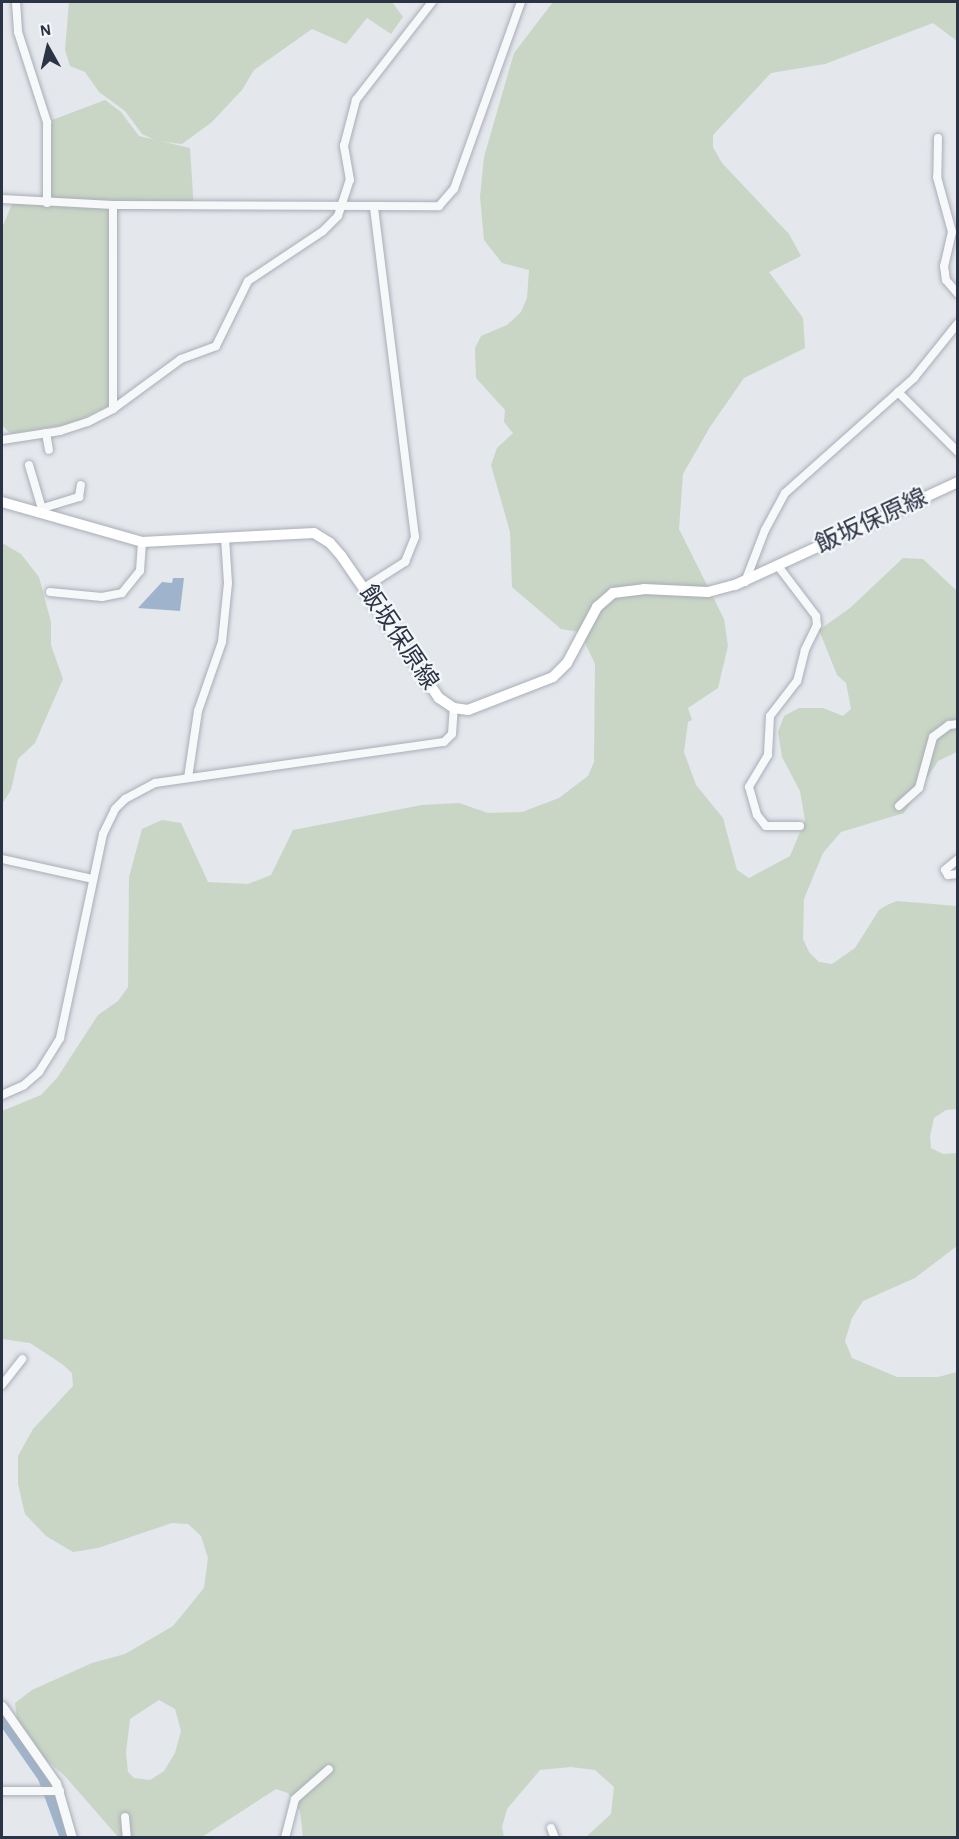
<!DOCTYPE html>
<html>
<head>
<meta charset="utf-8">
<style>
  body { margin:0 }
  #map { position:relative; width:959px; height:1839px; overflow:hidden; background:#e4e7ec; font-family:"Alegreya Sans","Noto Sans JP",sans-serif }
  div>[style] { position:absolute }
  .green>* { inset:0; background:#c9d6c5 }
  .water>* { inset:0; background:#9fb4cc }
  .river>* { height:10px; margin:-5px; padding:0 5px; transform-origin:5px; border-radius:5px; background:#9fb4cc }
  .roads { filter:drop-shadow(0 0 2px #a9aeb7) drop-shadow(0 0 2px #a9aeb7) }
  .minor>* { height:8px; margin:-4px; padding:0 4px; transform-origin:4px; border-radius:4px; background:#f7f8fa }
  .tertiary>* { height:9px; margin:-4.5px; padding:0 4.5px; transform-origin:4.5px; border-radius:4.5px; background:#f7f8fa }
  .secondary>* { height:10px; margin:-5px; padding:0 5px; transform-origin:5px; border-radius:5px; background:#fff }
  span { translate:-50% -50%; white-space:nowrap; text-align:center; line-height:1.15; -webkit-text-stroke:4.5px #f4f6f9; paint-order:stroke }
  .street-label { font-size:24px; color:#2b3445 }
  .frame { position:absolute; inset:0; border:3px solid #2b3445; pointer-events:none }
  .north { position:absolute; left:18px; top:18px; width:60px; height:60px; -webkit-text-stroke:4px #f4f6f9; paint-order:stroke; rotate:352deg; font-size:16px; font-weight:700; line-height:24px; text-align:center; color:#2b3445 }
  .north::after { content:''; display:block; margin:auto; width:21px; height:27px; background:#2b3445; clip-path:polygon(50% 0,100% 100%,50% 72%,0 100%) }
</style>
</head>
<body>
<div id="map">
  <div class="green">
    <div style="clip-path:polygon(69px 2px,392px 2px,403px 17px,391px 34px,367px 18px,346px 44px,312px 29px,254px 70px,242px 90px,212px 122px,182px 144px,157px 141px,142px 134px,125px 111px,99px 92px,85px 72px,70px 66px,65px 50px)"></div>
    <div style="clip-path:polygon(evenodd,553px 2px,957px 2px,957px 41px,933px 23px,825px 64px,771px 73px,713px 135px,713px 147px,722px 163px,789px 234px,801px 256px,769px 272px,803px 318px,805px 348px,744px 378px,710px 427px,683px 474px,679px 529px,724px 619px,728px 646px,718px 688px,688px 708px,692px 720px,688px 722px,684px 752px,696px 785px,723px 818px,737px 870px,749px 878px,790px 856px,805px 820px,800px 791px,782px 757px,778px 732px,784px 716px,799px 708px,823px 708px,843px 716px,851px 709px,846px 683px,837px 675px,819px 630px,850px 608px,903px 558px,923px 559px,957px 591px,957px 752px,938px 761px,904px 813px,841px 832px,823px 853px,804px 899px,803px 939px,809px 952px,819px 962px,832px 964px,855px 948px,879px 910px,887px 905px,897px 901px,957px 906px,957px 1109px,946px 1110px,934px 1118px,930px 1136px,931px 1148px,943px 1154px,957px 1153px,957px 1246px,915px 1278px,863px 1301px,852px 1318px,845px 1341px,852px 1358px,897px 1377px,938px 1377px,957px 1372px,957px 1837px,586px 1837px,611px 1814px,614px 1787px,595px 1770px,571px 1767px,540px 1770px,507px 1809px,502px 1827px,504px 1837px,303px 1837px,300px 1811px,288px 1793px,276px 1789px,202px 1837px,118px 1837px,64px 1775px,19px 1738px,15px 1703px,32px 1690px,92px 1663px,125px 1654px,173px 1626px,204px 1588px,208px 1558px,201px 1536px,188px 1524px,172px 1523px,98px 1548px,73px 1552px,46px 1536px,25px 1514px,18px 1484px,18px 1456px,33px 1429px,73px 1386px,72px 1373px,62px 1364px,30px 1343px,2px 1339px,2px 1111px,41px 1095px,57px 1078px,98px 1015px,118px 1001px,128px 987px,129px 877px,142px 829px,162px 820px,181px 823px,208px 882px,248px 884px,271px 875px,293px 830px,422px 805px,459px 803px,488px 813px,522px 812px,559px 798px,588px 776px,594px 762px,595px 664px,580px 632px,561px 629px,512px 587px,510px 532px,491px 465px,497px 448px,513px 433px,504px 422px,505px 410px,476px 378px,475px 348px,481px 336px,507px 325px,521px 312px,527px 298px,529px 270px,502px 263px,484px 240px,480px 197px,484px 157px,514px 53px,553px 2px,159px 1700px,175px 1709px,181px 1731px,175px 1753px,164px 1771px,150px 1780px,134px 1778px,128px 1772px,126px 1753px,130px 1719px,159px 1700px)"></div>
    <div style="clip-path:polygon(105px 100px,121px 112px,139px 136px,190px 148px,194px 210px,118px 210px,114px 403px,74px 423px,11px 434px,2px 425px,2px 228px,15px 197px,45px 199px,52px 120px)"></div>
    <div style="clip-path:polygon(2px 543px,21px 554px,39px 577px,51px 622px,51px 645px,63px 679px,35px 743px,18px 759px,11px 790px,2px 804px)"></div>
  </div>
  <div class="water">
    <div style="clip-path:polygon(173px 578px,184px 578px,180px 611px,138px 608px,162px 582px,172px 583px)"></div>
  </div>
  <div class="river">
    <div style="left:2px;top:1719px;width:72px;rotate:55.2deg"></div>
    <div style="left:43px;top:1778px;width:64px;rotate:69.9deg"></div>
  </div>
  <div class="roads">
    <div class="minor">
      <div style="left:16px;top:2px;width:30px;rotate:86deg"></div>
      <div style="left:18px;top:32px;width:95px;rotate:72.1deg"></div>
      <div style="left:47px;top:122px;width:81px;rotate:90deg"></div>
      <div style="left:938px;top:138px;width:39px;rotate:91deg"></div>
      <div style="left:937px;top:177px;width:57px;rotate:74.7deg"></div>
      <div style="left:952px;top:232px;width:35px;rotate:103deg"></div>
      <div style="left:944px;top:266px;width:14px;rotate:82deg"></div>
      <div style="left:946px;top:280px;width:18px;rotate:49deg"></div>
      <div style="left:2px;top:199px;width:111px;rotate:3.1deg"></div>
      <div style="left:113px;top:205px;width:326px;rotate:0.2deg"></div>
      <div style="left:439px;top:206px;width:23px;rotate:-49deg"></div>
      <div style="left:454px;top:189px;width:199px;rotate:-70.3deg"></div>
      <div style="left:898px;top:392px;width:85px;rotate:45deg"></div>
      <div style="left:113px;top:409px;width:204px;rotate:-90deg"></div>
      <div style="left:46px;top:433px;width:17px;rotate:80deg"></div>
      <div style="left:2px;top:440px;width:59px;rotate:-8.8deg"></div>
      <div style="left:60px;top:431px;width:29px;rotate:-18deg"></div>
      <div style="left:88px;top:422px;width:28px;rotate:-27deg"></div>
      <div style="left:113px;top:409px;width:84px;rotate:-36.3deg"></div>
      <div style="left:181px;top:359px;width:37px;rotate:-20deg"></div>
      <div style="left:216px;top:346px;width:72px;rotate:-63.8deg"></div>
      <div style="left:248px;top:281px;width:90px;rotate:-33.7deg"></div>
      <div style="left:323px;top:231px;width:21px;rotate:-45deg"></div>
      <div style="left:338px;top:216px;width:38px;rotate:-72deg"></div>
      <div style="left:350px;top:180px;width:35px;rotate:-100deg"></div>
      <div style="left:344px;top:146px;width:48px;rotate:-75.4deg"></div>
      <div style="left:356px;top:100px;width:124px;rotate:-52.2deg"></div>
      <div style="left:29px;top:465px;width:46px;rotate:73.5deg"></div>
      <div style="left:38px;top:513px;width:7px;rotate:-45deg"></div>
      <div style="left:43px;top:508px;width:38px;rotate:-17deg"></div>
      <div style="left:79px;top:497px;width:12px;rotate:-81deg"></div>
      <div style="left:778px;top:566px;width:63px;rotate:52.8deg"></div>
      <div style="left:816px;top:616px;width:9px;rotate:84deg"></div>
      <div style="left:817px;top:625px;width:28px;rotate:116deg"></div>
      <div style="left:805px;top:650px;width:32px;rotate:104deg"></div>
      <div style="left:797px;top:681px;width:44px;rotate:127.6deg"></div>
      <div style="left:770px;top:716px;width:39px;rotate:93deg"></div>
      <div style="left:768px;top:755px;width:37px;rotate:121deg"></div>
      <div style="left:749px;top:787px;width:29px;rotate:74deg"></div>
      <div style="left:757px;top:815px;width:14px;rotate:51deg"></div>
      <div style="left:766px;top:826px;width:34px"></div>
      <div style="left:745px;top:582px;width:56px;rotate:-69deg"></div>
      <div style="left:765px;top:530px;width:42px;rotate:-61.6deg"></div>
      <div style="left:785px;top:493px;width:173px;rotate:-41.7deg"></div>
      <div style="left:914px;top:378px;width:70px;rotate:-51.3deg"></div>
      <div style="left:364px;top:588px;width:49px;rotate:-32.4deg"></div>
      <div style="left:405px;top:562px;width:27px;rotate:-68deg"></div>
      <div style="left:415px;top:537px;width:333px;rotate:-97.1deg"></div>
      <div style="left:50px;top:592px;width:52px;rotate:5.5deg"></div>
      <div style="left:102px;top:597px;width:20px;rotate:-11deg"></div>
      <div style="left:122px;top:593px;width:28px;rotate:-51deg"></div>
      <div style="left:140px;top:571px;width:29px;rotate:-86deg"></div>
      <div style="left:188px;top:778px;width:68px;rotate:-81.5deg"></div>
      <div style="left:198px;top:711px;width:73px;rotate:-70.8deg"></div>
      <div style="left:222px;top:642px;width:59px;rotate:-84.2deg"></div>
      <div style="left:228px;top:583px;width:45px;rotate:-93.8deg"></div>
      <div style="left:899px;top:806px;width:27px;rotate:-42deg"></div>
      <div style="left:919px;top:788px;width:53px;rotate:-74.6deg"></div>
      <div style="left:933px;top:737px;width:20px;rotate:-37deg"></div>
      <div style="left:949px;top:725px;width:9px;rotate:-6deg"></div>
      <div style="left:2px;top:859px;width:93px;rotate:12.4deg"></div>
      <div style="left:958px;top:859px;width:17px;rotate:140deg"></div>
      <div style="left:945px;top:870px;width:6px;rotate:59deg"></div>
      <div style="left:948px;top:875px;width:10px;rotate:-6deg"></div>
      <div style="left:2px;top:1095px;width:24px;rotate:-24deg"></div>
      <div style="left:24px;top:1085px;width:20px;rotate:-41deg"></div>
      <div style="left:39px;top:1072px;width:40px;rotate:-58deg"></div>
      <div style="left:60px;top:1038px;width:208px;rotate:-78.1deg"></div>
      <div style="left:103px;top:834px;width:28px;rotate:-64deg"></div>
      <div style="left:115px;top:809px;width:14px;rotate:-45deg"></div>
      <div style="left:125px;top:799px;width:34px;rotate:-28deg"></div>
      <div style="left:155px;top:783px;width:292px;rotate:-8.1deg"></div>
      <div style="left:444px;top:742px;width:11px;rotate:-45deg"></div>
      <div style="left:452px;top:734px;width:26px;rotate:-86deg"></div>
      <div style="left:2px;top:1385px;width:33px;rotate:-52deg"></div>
      <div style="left:2px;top:1791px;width:58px"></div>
      <div style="left:125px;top:1817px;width:21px;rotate:85deg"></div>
      <div style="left:551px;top:1828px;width:11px;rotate:68deg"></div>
      <div style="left:285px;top:1838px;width:40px;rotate:-75.6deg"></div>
      <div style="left:295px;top:1799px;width:45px;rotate:-41.4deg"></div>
    </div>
    <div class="tertiary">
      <div style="left:2px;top:1706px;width:94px;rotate:55deg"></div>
      <div style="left:56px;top:1783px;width:57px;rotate:73.8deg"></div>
    </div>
    <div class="secondary">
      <div style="left:2px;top:502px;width:146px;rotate:15.9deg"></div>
      <div style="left:142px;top:542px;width:172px;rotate:-3deg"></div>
      <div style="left:314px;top:533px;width:19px;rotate:32deg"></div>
      <div style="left:330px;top:543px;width:18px;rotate:49deg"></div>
      <div style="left:342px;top:557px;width:171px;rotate:55.5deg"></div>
      <div style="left:439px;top:698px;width:18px;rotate:34deg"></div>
      <div style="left:454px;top:708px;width:14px;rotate:8deg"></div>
      <div style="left:468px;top:710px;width:91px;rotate:-21.2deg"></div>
      <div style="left:553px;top:677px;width:20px;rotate:-45deg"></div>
      <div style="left:567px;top:663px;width:64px;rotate:-61.8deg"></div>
      <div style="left:597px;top:607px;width:21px;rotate:-41deg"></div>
      <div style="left:613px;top:593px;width:31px;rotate:-7deg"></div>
      <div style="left:644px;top:589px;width:64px;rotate:2.7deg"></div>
      <div style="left:708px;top:592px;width:28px;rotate:-15deg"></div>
      <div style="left:735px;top:585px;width:246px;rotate:-24.8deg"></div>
    </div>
  </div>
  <div class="street-label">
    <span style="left:872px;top:522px;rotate:-25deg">飯坂保原線</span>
    <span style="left:398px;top:638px;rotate:56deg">飯坂保原線</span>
  </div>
  <div class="frame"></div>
  <div class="north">N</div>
</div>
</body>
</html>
